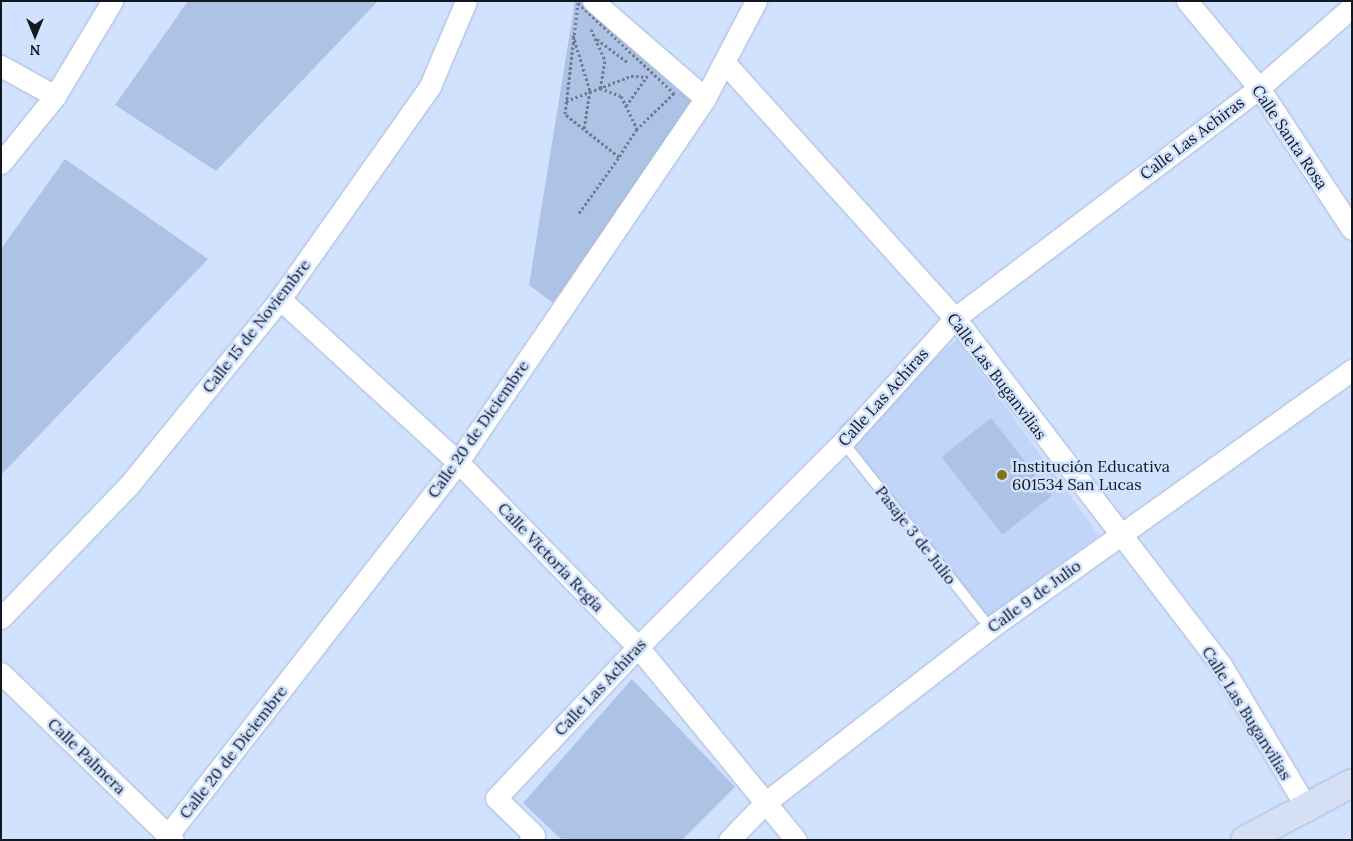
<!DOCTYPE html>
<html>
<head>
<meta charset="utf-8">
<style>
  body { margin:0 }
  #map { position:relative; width:1353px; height:841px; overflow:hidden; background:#d1e2ff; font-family:Lora,serif }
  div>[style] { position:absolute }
  .built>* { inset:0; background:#c1d5f8; transform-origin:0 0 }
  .green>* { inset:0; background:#adc3e6; transform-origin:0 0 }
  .path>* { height:3px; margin-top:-1.5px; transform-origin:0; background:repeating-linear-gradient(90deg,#707b8f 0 2.5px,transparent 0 5px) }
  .roads { filter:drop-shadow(0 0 1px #a8b8d4) drop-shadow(0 0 1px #a8b8d4) }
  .service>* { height:10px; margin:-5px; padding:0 5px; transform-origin:5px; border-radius:5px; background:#fff }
  .minor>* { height:21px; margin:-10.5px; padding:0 10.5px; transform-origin:10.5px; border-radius:10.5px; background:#fff }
  .secondary>* { height:28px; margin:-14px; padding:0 14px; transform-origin:14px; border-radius:14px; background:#d5e0f4 }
  .dots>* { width:14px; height:14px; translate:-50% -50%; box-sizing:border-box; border:2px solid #d1e2ff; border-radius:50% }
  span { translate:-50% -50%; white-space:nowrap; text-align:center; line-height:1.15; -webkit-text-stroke:5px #d1e2ff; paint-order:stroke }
  .street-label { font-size:16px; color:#121822 }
  .poi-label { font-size:16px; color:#121822 }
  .left { translate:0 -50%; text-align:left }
  .frame { position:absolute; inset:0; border:2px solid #121822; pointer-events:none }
  .north { position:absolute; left:10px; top:10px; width:50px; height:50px; -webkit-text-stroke:4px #d1e2ff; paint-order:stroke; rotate:180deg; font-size:14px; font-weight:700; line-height:20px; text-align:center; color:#121822 }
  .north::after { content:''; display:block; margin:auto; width:18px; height:22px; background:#121822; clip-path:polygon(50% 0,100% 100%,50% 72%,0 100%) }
</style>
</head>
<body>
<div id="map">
  <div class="built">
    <div style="left:957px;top:340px;width:242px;height:147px;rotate:54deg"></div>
  </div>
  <div class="green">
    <div style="clip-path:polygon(188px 1px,378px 1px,216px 171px,115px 105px)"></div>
    <div style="clip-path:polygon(575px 1px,585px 1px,693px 99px,553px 303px,529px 285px)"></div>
    <div style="clip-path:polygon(65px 159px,208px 259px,1px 475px,1px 249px)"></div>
    <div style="left:991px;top:418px;width:99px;height:63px;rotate:52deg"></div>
    <div style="clip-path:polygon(632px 679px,735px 787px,682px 840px,562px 840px,523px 803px)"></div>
  </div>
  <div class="path">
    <div style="left:578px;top:3px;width:132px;rotate:43.2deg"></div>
    <div style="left:674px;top:93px;width:52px;rotate:135.8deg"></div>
    <div style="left:637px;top:129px;width:33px;rotate:123deg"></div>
    <div style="left:619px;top:157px;width:69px;rotate:-141.5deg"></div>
    <div style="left:565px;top:114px;width:112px;rotate:-83.3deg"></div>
    <div style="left:591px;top:29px;width:35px;rotate:66deg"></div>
    <div style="left:605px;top:61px;width:27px;rotate:100deg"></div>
    <div style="left:600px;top:88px;width:22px;rotate:21deg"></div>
    <div style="left:621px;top:96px;width:37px;rotate:64deg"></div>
    <div style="left:573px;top:35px;width:59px;rotate:73.1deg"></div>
    <div style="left:590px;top:91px;width:38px;rotate:99deg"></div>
    <div style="left:597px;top:39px;width:39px;rotate:37deg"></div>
    <div style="left:566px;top:101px;width:70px;rotate:-21deg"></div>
    <div style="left:631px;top:76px;width:17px;rotate:3deg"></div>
    <div style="left:626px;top:106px;width:37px;rotate:-55deg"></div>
    <div style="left:579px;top:213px;width:69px;rotate:-54.5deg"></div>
  </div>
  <div class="roads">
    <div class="service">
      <div style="left:843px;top:442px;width:237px;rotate:51.7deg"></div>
    </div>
    <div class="minor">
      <div style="left:593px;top:1px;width:148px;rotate:40.9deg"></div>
      <div style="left:1187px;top:1px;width:113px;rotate:50.4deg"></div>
      <div style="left:1259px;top:88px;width:169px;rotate:56.6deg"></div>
      <div style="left:725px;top:63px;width:343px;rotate:48deg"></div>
      <div style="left:955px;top:318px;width:437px;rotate:52.5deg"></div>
      <div style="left:1221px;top:665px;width:169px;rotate:59deg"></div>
      <div style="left:1px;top:66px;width:62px;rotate:29.1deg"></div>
      <div style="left:1px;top:163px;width:86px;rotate:-51.1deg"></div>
      <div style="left:55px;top:96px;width:111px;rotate:-59deg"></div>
      <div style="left:280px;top:299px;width:241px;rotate:42.5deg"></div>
      <div style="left:458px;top:462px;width:258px;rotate:45.8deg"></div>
      <div style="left:638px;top:647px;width:249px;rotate:50.7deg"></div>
      <div style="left:1px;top:618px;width:185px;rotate:-46.1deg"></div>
      <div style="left:129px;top:485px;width:240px;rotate:-50.9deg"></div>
      <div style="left:280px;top:299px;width:261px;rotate:-54.8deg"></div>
      <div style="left:430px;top:86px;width:92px;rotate:-67deg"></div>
      <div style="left:1px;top:673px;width:240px;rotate:44.2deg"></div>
      <div style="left:168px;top:835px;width:472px;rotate:-52.1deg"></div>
      <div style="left:458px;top:462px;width:440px;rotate:-55.8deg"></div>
      <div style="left:705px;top:98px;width:110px;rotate:-62.3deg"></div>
      <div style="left:530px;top:840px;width:6px;rotate:-51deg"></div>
      <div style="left:534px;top:835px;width:53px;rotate:-135.8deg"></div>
      <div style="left:496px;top:798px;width:207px;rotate:-46.8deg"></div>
      <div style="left:638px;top:647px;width:290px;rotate:-45deg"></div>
      <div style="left:843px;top:442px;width:167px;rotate:-47.9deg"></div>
      <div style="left:955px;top:318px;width:381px;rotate:-37.1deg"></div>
      <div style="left:1259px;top:88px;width:123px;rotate:-41.1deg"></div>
      <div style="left:729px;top:840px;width:53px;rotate:-45.8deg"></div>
      <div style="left:766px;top:802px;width:284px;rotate:-37.8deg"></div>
      <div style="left:990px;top:628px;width:445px;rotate:-35.5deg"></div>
    </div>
    <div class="secondary">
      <div style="left:1245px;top:840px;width:121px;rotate:-28deg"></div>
    </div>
  </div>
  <div class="dots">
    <div style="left:1002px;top:475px;background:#847417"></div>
  </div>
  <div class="street-label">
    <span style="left:1290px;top:137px;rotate:56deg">Calle Santa Rosa</span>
    <span style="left:1192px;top:138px;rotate:-37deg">Calle Las Achiras</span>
    <span style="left:256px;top:326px;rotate:-52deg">Calle 15 de Noviembre</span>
    <span style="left:997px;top:376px;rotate:53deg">Calle Las Buganvilias</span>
    <span style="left:883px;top:397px;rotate:-48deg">Calle Las Achiras</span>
    <span style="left:478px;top:429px;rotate:-55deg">Calle 20 de Diciembre</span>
    <span style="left:916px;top:535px;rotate:52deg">Pasaje 3 de Julio</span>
    <span style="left:551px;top:557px;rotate:46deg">Calle Victoria Regia</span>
    <span style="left:1034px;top:596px;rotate:-36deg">Calle 9 de Julio</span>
    <span style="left:600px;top:687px;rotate:-47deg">Calle Las Achiras</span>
    <span style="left:1247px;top:713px;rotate:58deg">Calle Las Buganvilias</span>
    <span style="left:233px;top:752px;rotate:-52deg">Calle 20 de Diciembre</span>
    <span style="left:87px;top:756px;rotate:44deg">Calle Palmera</span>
  </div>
  <div class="poi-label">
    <span class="left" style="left:1012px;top:475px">Institución Educativa<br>601534 San Lucas</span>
  </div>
  <div class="frame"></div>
  <div class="north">N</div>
</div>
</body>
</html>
